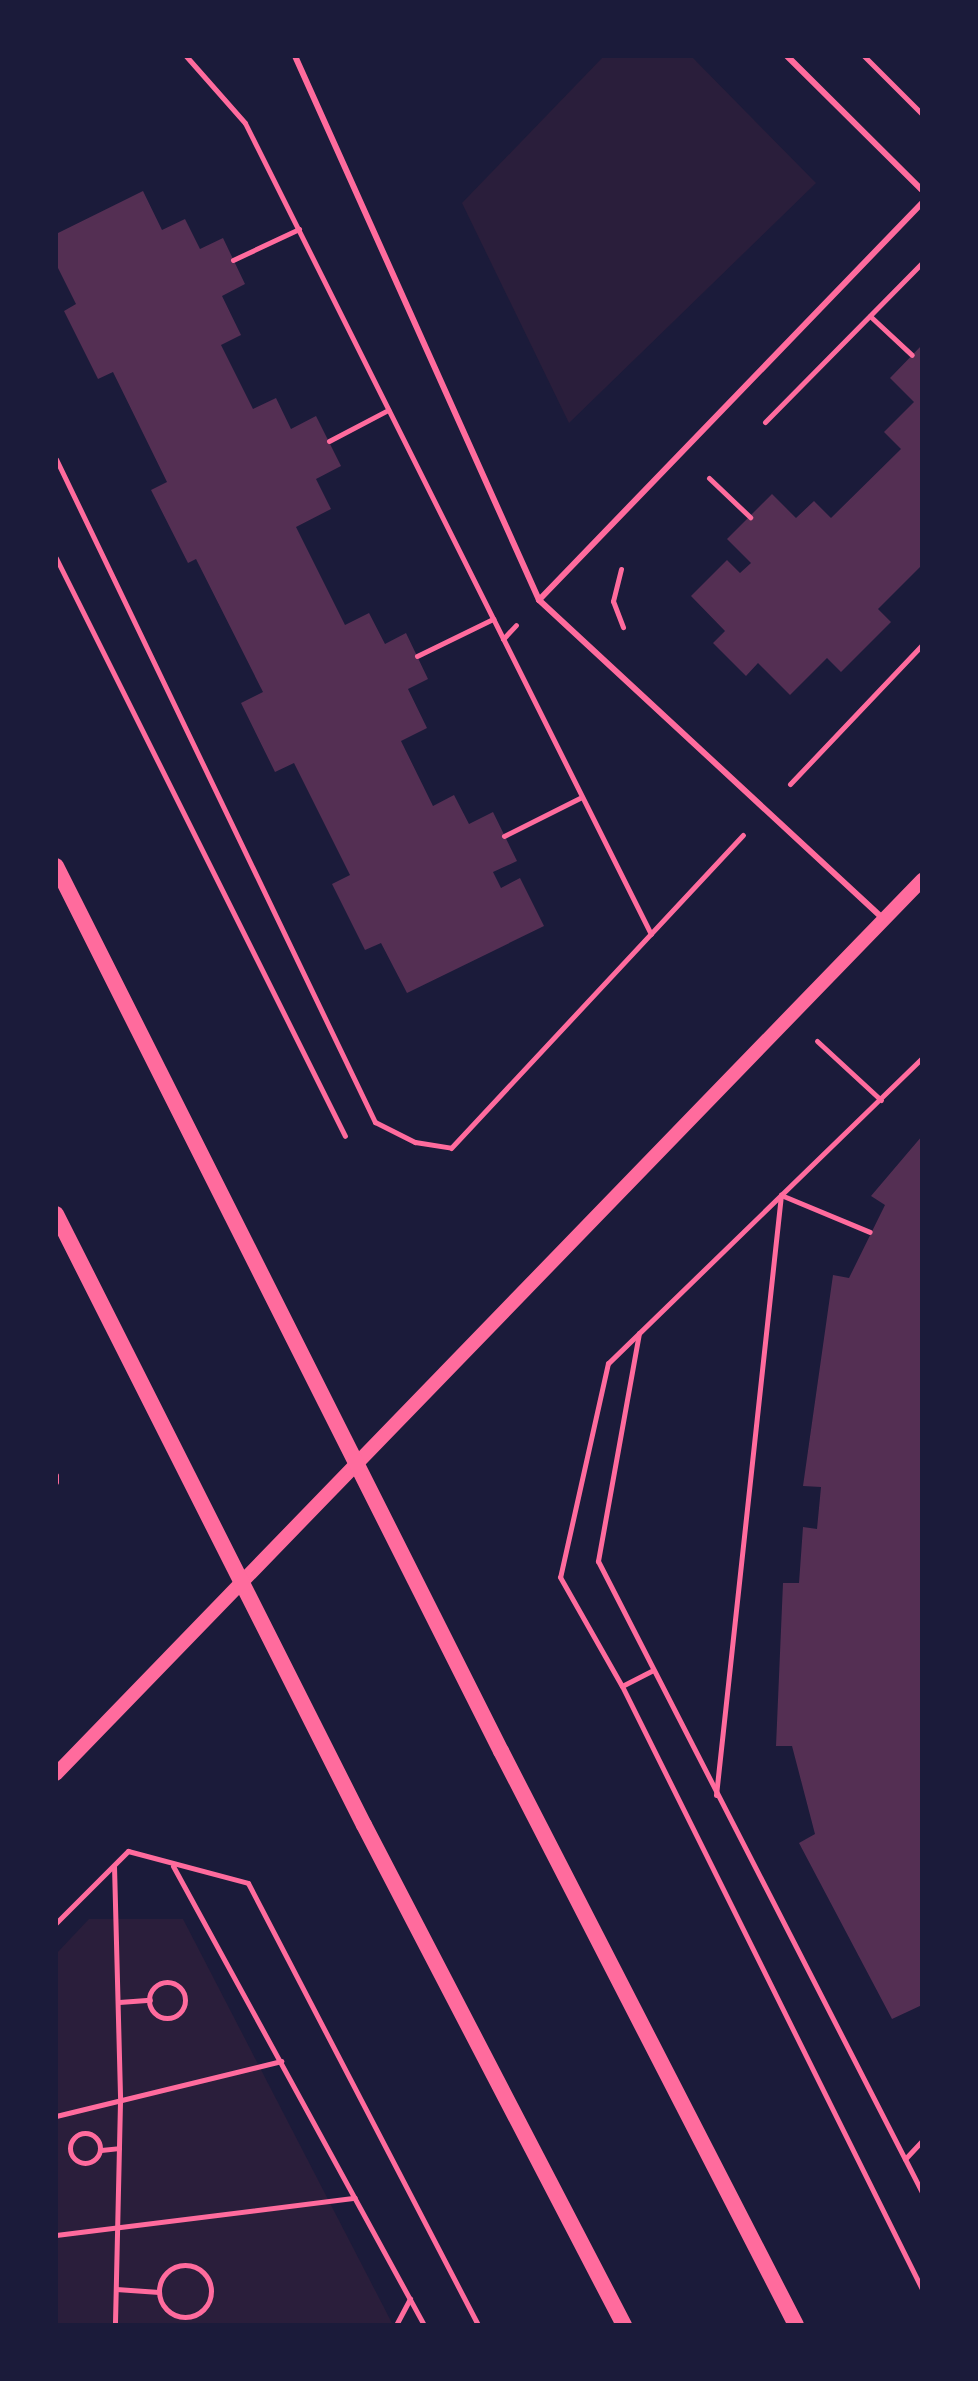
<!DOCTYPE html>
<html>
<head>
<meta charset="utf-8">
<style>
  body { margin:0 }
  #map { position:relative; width:978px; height:2381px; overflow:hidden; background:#1b1b3a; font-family:Arial,sans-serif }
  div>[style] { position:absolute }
  .green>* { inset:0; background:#2a1e3b }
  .building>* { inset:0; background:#542f53 }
  .path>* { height:5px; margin:-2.5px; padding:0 2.5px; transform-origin:2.5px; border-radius:2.5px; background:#ff6b9d }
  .path>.ring { margin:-2.5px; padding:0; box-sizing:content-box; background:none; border:5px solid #ff6b9d; border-radius:50% }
  .service>* { height:6px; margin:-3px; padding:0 3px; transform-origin:3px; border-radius:3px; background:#ff6b9d }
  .tertiary>* { height:14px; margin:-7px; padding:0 7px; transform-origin:7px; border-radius:7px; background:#ff6b9d }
  .secondary>* { height:16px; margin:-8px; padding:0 8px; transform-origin:8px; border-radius:8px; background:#ff6b9d }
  span { translate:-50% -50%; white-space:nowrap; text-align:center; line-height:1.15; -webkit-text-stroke:8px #1b1b3a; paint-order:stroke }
  .frame { position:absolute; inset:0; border:58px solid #1b1b3a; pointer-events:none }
</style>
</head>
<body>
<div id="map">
  <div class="green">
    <div style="clip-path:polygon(604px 56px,691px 56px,816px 183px,569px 423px,462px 203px)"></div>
    <div style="clip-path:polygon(89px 1919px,183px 1919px,393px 2325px,56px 2325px,56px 1954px)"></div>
  </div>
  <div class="building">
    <div style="clip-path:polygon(143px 191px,162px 230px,185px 219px,200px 249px,223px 238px,245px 284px,222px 296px,241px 335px,221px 345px,253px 409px,276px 398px,291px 429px,316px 416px,341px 466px,316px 479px,331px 509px,296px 527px,345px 625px,369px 613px,385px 644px,406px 633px,428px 679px,408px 689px,427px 728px,401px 741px,433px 806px,454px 795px,469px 824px,493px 812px,517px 861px,493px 872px,501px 888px,520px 878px,544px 926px,407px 993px,381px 943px,365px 950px,332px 884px,350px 875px,294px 763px,275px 772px,241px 703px,263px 692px,196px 559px,188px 563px,151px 490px,167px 482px,113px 372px,98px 379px,64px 311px,76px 304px,56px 264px,56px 234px)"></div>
    <div style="clip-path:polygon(922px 345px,922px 565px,878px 609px,891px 622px,841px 672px,827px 658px,790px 695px,758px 663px,746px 676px,713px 643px,725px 631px,691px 596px,727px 560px,740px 573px,751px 563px,727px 539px,772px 494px,796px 518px,814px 501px,831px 518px,901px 449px,884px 432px,914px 402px,890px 378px)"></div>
    <div style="clip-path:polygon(922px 1136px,922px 2005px,892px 2019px,799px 1843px,815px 1834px,792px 1746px,776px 1746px,783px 1583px,799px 1583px,803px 1527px,817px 1529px,821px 1487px,803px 1486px,833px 1275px,849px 1278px,885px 1205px,871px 1196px)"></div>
  </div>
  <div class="path">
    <div style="left:186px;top:56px;width:89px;rotate:48.6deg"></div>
    <div style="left:245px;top:123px;width:907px;rotate:63.41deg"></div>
    <div style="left:864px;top:56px;width:82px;rotate:45deg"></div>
    <div style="left:233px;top:260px;width:73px;rotate:-25.2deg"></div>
    <div style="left:870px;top:316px;width:57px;rotate:42.9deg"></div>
    <div style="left:765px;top:422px;width:223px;rotate:-45.4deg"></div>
    <div style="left:329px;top:441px;width:67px;rotate:-27.7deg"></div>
    <div style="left:56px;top:459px;width:736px;rotate:64.31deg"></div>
    <div style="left:375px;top:1122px;width:45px;rotate:26.6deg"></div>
    <div style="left:415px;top:1142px;width:36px;rotate:9deg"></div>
    <div style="left:451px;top:1148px;width:428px;rotate:-47deg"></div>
    <div style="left:709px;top:478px;width:57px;rotate:43.6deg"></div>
    <div style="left:56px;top:558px;width:646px;rotate:63.43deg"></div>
    <div style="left:621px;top:569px;width:33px;rotate:104deg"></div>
    <div style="left:613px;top:601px;width:28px;rotate:69deg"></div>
    <div style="left:503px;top:639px;width:19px;rotate:-47deg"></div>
    <div style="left:417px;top:656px;width:85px;rotate:-26deg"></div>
    <div style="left:790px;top:784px;width:192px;rotate:-46.5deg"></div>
    <div style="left:504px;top:836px;width:87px;rotate:-26.6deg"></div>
    <div style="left:817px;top:1041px;width:87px;rotate:42.7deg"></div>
    <div style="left:922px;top:1058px;width:438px;rotate:135.8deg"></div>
    <div style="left:608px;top:1363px;width:219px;rotate:102.6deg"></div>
    <div style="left:560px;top:1577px;width:125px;rotate:60.4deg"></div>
    <div style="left:622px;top:1686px;width:674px;rotate:63.55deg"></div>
    <div style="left:639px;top:1333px;width:232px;rotate:100.2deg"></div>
    <div style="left:598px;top:1561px;width:672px;rotate:62.83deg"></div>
    <div style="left:905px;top:2159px;width:25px;rotate:-47deg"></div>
    <div style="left:56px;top:1475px;width:7px;rotate:90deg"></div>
    <div style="left:622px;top:1686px;width:34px;rotate:-27deg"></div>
    <div style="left:716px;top:1795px;width:604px;rotate:-83.82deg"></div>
    <div style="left:781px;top:1195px;width:96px;rotate:22.6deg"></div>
    <div style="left:114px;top:1866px;width:236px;rotate:88.5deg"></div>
    <div style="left:120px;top:2102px;width:223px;rotate:91.3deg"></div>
    <div style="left:173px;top:1866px;width:523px;rotate:61.33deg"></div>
    <div style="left:56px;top:1923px;width:102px;rotate:-45deg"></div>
    <div style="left:128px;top:1851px;width:124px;rotate:14.9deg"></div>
    <div style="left:248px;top:1883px;width:498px;rotate:62.5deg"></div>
    <div class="ring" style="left:149px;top:1982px;width:31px;height:31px"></div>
    <div style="left:119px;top:2002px;width:31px;rotate:-4deg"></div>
    <div style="left:56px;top:2116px;width:232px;rotate:-13.7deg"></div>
    <div class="ring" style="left:70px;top:2133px;width:25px;height:25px"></div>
    <div style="left:101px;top:2150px;width:18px;rotate:-6deg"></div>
    <div style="left:905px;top:2159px;width:37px;rotate:63deg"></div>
    <div style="left:56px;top:2235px;width:301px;rotate:-7.1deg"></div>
    <div class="ring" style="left:159px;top:2265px;width:47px;height:47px"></div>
    <div style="left:116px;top:2289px;width:43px;rotate:4deg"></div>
    <div style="left:396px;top:2325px;width:30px;rotate:-62deg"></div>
  </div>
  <div class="service">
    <div style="left:295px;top:56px;width:596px;rotate:65.84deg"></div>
    <div style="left:539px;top:600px;width:471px;rotate:42.8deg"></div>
    <div style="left:787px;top:56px;width:190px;rotate:44.8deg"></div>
    <div style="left:539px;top:600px;width:552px;rotate:-46.03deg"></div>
  </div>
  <div class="tertiary">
    <div style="left:56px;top:1774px;width:1245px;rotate:-45.91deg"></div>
  </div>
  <div class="secondary">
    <div style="left:56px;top:866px;width:991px;rotate:63.31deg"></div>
    <div style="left:501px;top:1751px;width:645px;rotate:62.8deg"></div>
    <div style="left:56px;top:1214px;width:684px;rotate:63.25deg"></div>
    <div style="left:364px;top:1825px;width:564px;rotate:62.53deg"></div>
  </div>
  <div class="frame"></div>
</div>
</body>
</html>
